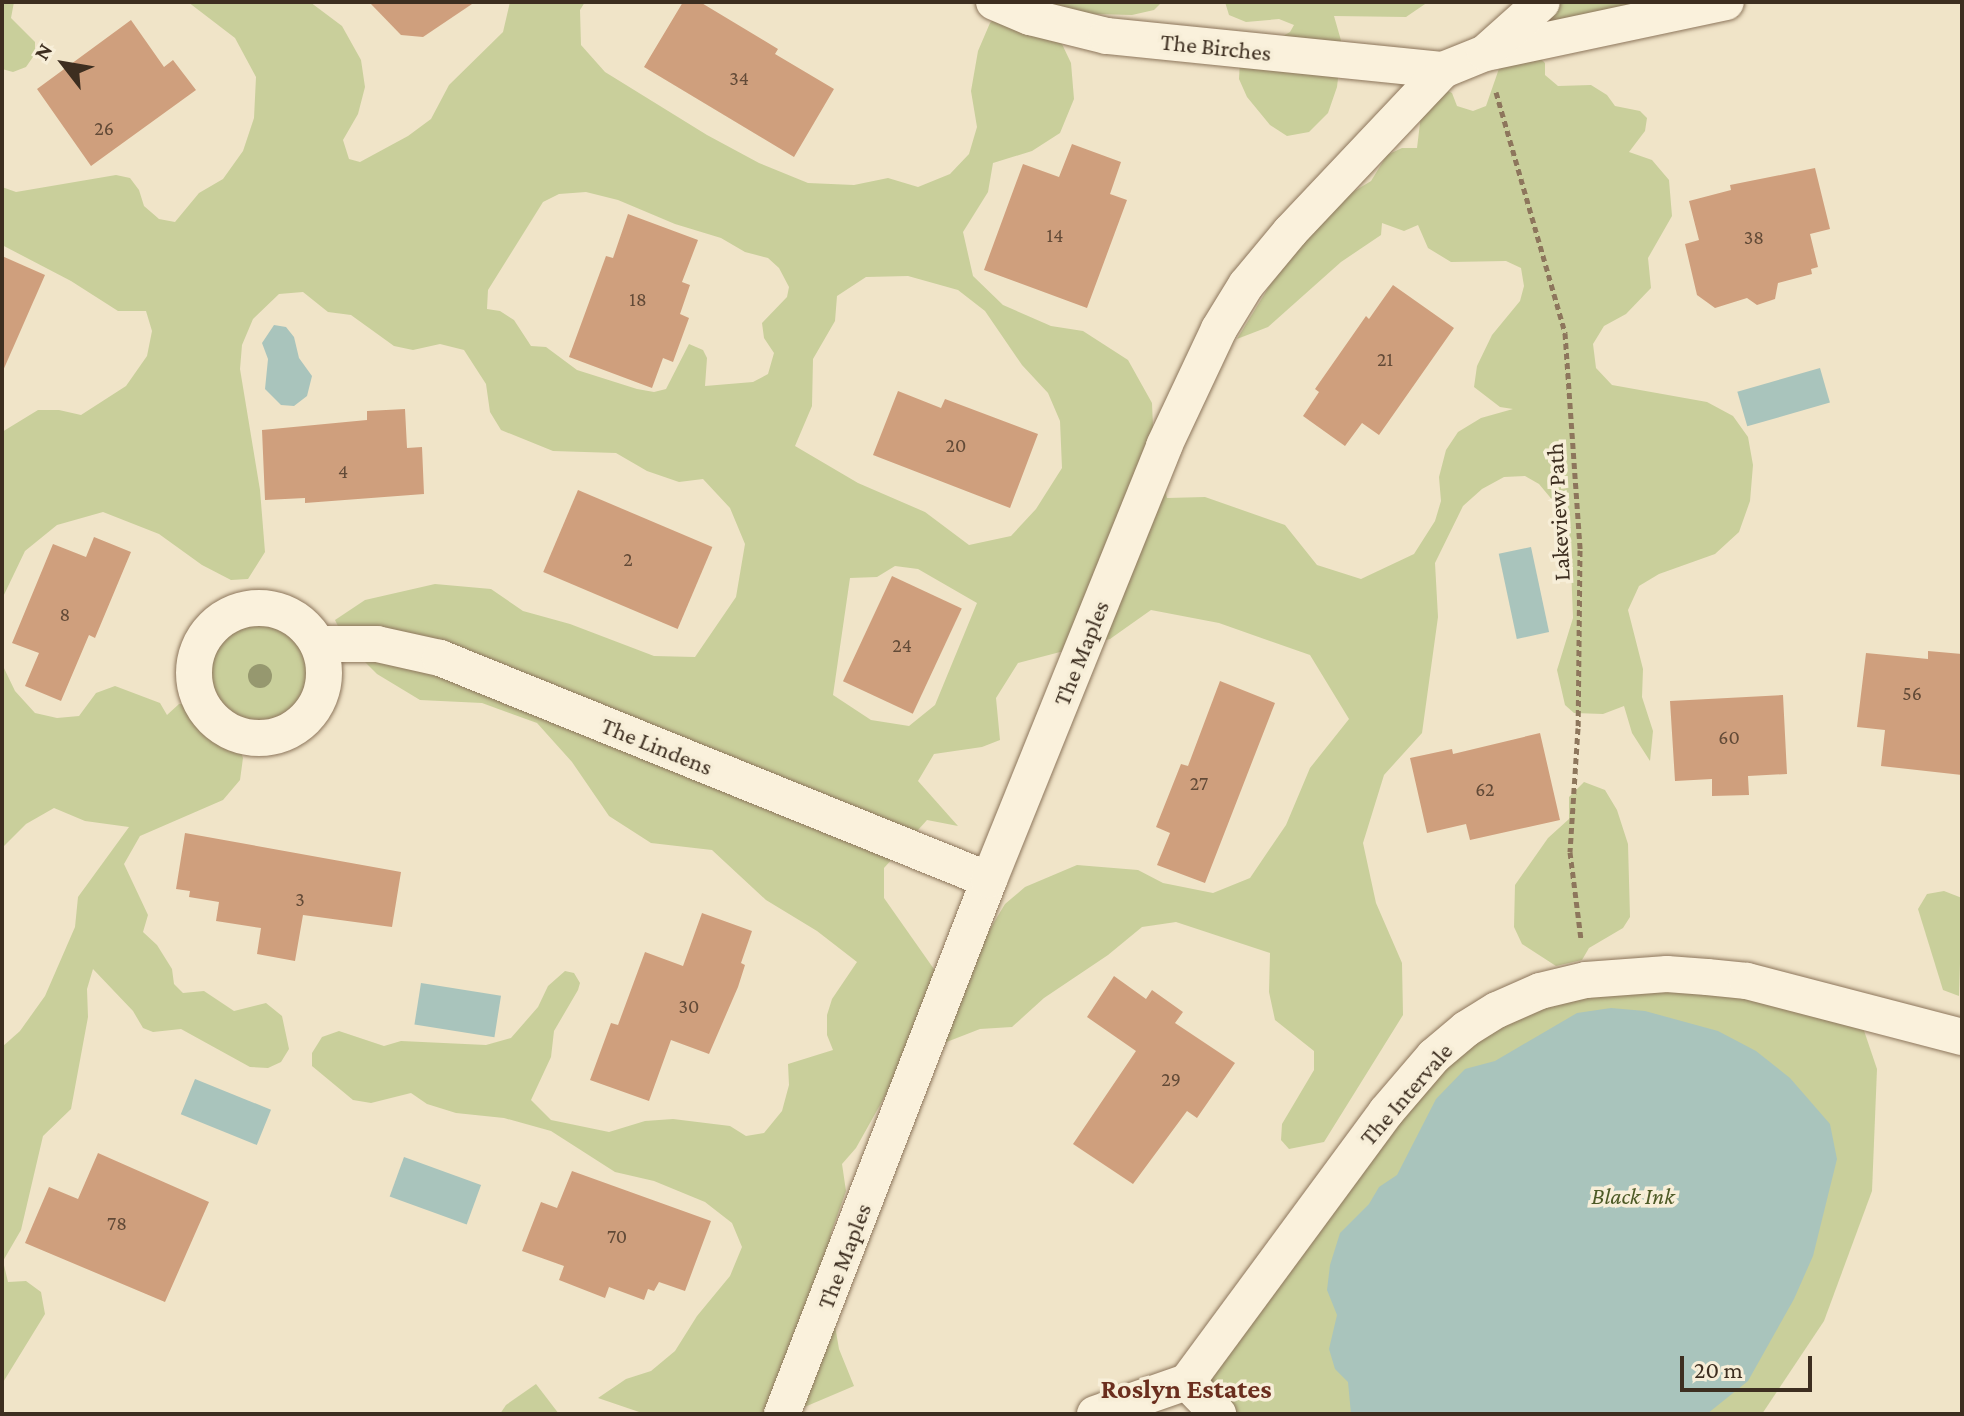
<!DOCTYPE html>
<html>
<head>
<meta charset="utf-8">
<style>
  body { margin:0 }
  #map { position:relative; width:1964px; height:1416px; overflow:hidden; background:#f0e4c8; font-family:"Crimson Pro",serif }
  div>[style] { position:absolute }
  .green>* { inset:0; background:#c9cf9b }
  .water>* { inset:0; background:#a9c4bc; transform-origin:0 0 }
  .building>* { inset:0; background:#cf9f7d; transform-origin:0 0 }
  .path>* { height:5px; margin-top:-2.5px; transform-origin:0; background:repeating-linear-gradient(90deg,#8d765c 0 6px,transparent 0 10px) }
  .roads { filter:drop-shadow(0 0 2px #8d765c) drop-shadow(0 0 2px #8d765c) }
  .minor>* { height:36px; margin:-18px; padding:0 18px; transform-origin:18px; border-radius:18px; background:#faf1dc }
  .minor>.ring { margin:-18px; padding:0; box-sizing:content-box; background:none; border:36px solid #faf1dc; border-radius:50% }
  .trees>* { width:24px; height:24px; margin:-12px; border-radius:50%; background:#96986f }
  span { translate:-50% -50%; white-space:nowrap; text-align:center; line-height:1.15; -webkit-text-stroke:7px #f7eed8; paint-order:stroke }
  .number-label { font-size:20px; color:#624a37 }
  .number-label span { -webkit-text-stroke-width:0 }
  .street-label { font-size:24px; color:#3d2e20 }
  .park-label { font-size:24px; color:#4d5a26; font-style:italic }
  .quarter-label { font-size:28px; color:#6b2e1e; font-weight:700 }
  .frame { position:absolute; inset:0; border:4px solid #3d2e20; pointer-events:none }
  .north { position:absolute; left:24px; top:24px; width:80px; height:80px; -webkit-text-stroke:6px #f7eed8; paint-order:stroke; rotate:301deg; font-size:22px; font-weight:700; line-height:32px; text-align:center; color:#3d2e20 }
  .north::after { content:''; display:block; margin:auto; width:28px; height:36px; background:#3d2e20; clip-path:polygon(50% 0,100% 100%,50% 72%,0 100%) }
  .scale { position:absolute; left:1680px; top:1356px; width:132px; height:36px; box-sizing:border-box; border:4px solid #3d2e20; border-top:0; padding-left:10px; font-size:24px; line-height:28px; white-space:nowrap; color:#3d2e20; -webkit-text-stroke:6px #f7eed8; paint-order:stroke }
</style>
</head>
<body>
<div id="map">
  <div class="green">
    <div style="clip-path:polygon(2px 2px,14px 2px,11px 18px,35px 42px,35px 54px,26px 67px,13px 72px,2px 69px)"></div>
    <div style="clip-path:polygon(evenodd,188px 2px,310px 2px,342px 26px,361px 60px,365px 87px,358px 114px,343px 140px,349px 159px,360px 162px,408px 136px,431px 119px,449px 85px,503px 32px,510px 2px,585px 2px,580px 10px,581px 45px,605px 72px,707px 135px,759px 163px,808px 183px,854px 185px,888px 178px,918px 187px,950px 174px,969px 154px,977px 127px,971px 91px,978px 51px,990px 23px,1006px 7px,1005px 2px,1162px 2px,1154px 10px,1132px 15px,1096px 14px,1052px 23px,1071px 63px,1074px 99px,1060px 133px,1032px 151px,993px 163px,988px 192px,963px 232px,973px 276px,1003px 305px,1051px 326px,1083px 331px,1128px 360px,1152px 403px,1154px 449px,1167px 498px,1205px 497px,1285px 525px,1317px 565px,1361px 579px,1414px 554px,1435px 521px,1441px 501px,1439px 477px,1446px 450px,1458px 432px,1481px 418px,1513px 409px,1500px 407px,1474px 387px,1477px 366px,1492px 335px,1520px 301px,1524px 286px,1521px 268px,1506px 261px,1451px 262px,1428px 248px,1418px 225px,1404px 231px,1382px 223px,1381px 235px,1341px 262px,1268px 327px,1237px 339px,1270px 285px,1335px 203px,1371px 181px,1387px 155px,1402px 148px,1417px 148px,1421px 115px,1442px 88px,1452px 93px,1457px 106px,1473px 111px,1486px 106px,1502px 60px,1536px 54px,1545px 63px,1545px 75px,1558px 86px,1591px 85px,1607px 95px,1615px 106px,1640px 111px,1647px 118px,1645px 131px,1629px 152px,1652px 160px,1669px 180px,1672px 216px,1648px 258px,1651px 288px,1626px 314px,1604px 326px,1593px 344px,1596px 368px,1612px 385px,1707px 402px,1733px 416px,1748px 437px,1753px 465px,1750px 501px,1739px 532px,1715px 554px,1659px 574px,1639px 586px,1628px 610px,1643px 669px,1642px 697px,1653px 731px,1650px 761px,1632px 733px,1624px 706px,1603px 714px,1574px 713px,1565px 705px,1557px 670px,1573px 618px,1570px 541px,1559px 508px,1539px 484px,1525px 476px,1504px 477px,1482px 489px,1463px 506px,1435px 563px,1438px 617px,1422px 733px,1384px 775px,1363px 843px,1376px 903px,1402px 963px,1403px 1015px,1324px 1142px,1289px 1149px,1281px 1140px,1282px 1124px,1314px 1070px,1314px 1051px,1275px 1020px,1269px 992px,1270px 953px,1176px 922px,1142px 927px,1108px 955px,1044px 998px,1012px 1027px,980px 1029px,944px 1043px,894px 1080px,856px 1148px,842px 1164px,846px 1191px,831px 1233px,826px 1274px,839px 1349px,854px 1386px,788px 1414px,645px 1414px,598px 1398px,626px 1379px,651px 1371px,675px 1351px,697px 1316px,730px 1276px,742px 1247px,732px 1223px,705px 1202px,654px 1181px,615px 1172px,551px 1131px,504px 1118px,456px 1113px,427px 1104px,411px 1093px,371px 1103px,353px 1100px,312px 1066px,312px 1053px,322px 1037px,339px 1031px,384px 1046px,401px 1041px,486px 1045px,511px 1038px,538px 1007px,548px 986px,565px 971px,574px 973px,580px 983px,578px 990px,554px 1031px,551px 1057px,531px 1100px,551px 1120px,609px 1132px,645px 1121px,673px 1119px,730px 1126px,746px 1136px,764px 1133px,782px 1111px,789px 1085px,788px 1064px,833px 1050px,827px 1035px,827px 1015px,832px 999px,857px 962px,817px 931px,766px 900px,712px 850px,651px 843px,609px 816px,572px 762px,537px 723px,482px 703px,420px 700px,377px 674px,347px 644px,335px 620px,365px 600px,435px 584px,491px 589px,523px 611px,570px 624px,654px 656px,695px 657px,736px 597px,745px 544px,730px 508px,703px 479px,679px 482px,647px 471px,616px 453px,553px 451px,501px 430px,490px 412px,486px 384px,464px 350px,440px 344px,413px 350px,394px 346px,351px 315px,328px 312px,303px 292px,279px 294px,253px 319px,242px 345px,240px 369px,260px 490px,265px 552px,248px 579px,231px 580px,202px 565px,159px 534px,103px 512px,57px 525px,25px 551px,2px 599px,2px 432px,38px 410px,59px 410px,81px 415px,126px 386px,147px 356px,152px 331px,146px 311px,118px 311px,71px 281px,2px 245px,2px 187px,16px 192px,116px 175px,130px 178px,139px 190px,144px 206px,159px 219px,175px 222px,199px 193px,223px 179px,243px 151px,254px 118px,256px 77px,235px 38px,188px 2px,586px 192px,618px 200px,675px 224px,721px 238px,745px 252px,768px 258px,779px 268px,789px 287px,787px 297px,762px 323px,764px 338px,774px 353px,768px 374px,753px 382px,705px 386px,707px 358px,703px 350px,689px 344px,666px 389px,654px 392px,637px 389px,577px 370px,546px 347px,531px 346px,514px 320px,500px 311px,487px 309px,488px 290px,543px 202px,559px 194px,586px 192px,188px 2px,908px 276px,958px 290px,985px 311px,1022px 365px,1048px 393px,1060px 421px,1062px 468px,1036px 509px,1011px 536px,969px 545px,925px 512px,858px 483px,795px 446px,812px 406px,813px 359px,835px 321px,837px 296px,866px 277px,908px 276px,188px 2px,895px 566px,918px 569px,977px 603px,935px 705px,909px 726px,871px 720px,833px 695px,850px 578px,877px 577px,895px 566px,188px 2px,1151px 610px,1219px 623px,1310px 655px,1349px 719px,1310px 768px,1286px 825px,1250px 878px,1213px 893px,1163px 883px,1138px 870px,1077px 865px,1025px 887px,1005px 904px,984px 939px,936px 972px,884px 898px,884px 868px,927px 820px,958px 826px,918px 781px,934px 754px,982px 747px,1000px 740px,996px 698px,1018px 663px,1110px 639px,1151px 610px)"></div>
    <div style="clip-path:polygon(1225px 2px,1428px 2px,1406px 17px,1334px 16px,1342px 44px,1337px 87px,1328px 113px,1309px 132px,1287px 136px,1270px 125px,1247px 97px,1239px 79px,1240px 61px,1290px 32px,1294px 25px,1279px 19px,1246px 22px,1229px 15px)"></div>
    <div style="clip-path:polygon(1541px 2px,1726px 2px,1507px 37px)"></div>
    <div style="clip-path:polygon(261px 607px,294px 618px,317px 643px,324px 676px,314px 709px,299px 725px,280px 735px,258px 738px,235px 734px,243px 758px,240px 780px,223px 800px,140px 836px,124px 864px,148px 915px,143px 932px,157px 945px,172px 969px,174px 984px,183px 993px,204px 991px,234px 1011px,266px 1003px,282px 1016px,289px 1049px,281px 1062px,268px 1068px,250px 1067px,181px 1029px,153px 1032px,143px 1028px,133px 1011px,93px 969px,87px 989px,88px 1017px,71px 1109px,43px 1136px,21px 1230px,3px 1261px,8px 1282px,26px 1281px,41px 1292px,45px 1314px,2px 1384px,2px 1047px,20px 1031px,45px 996px,75px 927px,78px 897px,129px 827px,85px 821px,54px 808px,26px 824px,2px 848px,2px 664px,15px 691px,35px 713px,57px 718px,79px 716px,96px 693px,115px 686px,160px 703px,167px 715px,179px 704px,202px 704px,195px 687px,195px 665px,201px 644px,213px 626px,243px 609px)"></div>
    <div style="clip-path:polygon(1584px 782px,1605px 790px,1617px 810px,1628px 844px,1630px 917px,1623px 928px,1589px 948px,1582px 960px,1556px 966px,1522px 944px,1514px 927px,1515px 885px,1548px 838px,1569px 819px,1569px 797px)"></div>
    <div style="clip-path:polygon(1944px 891px,1962px 898px,1959px 996px,1943px 990px,1918px 909px,1927px 894px)"></div>
    <div style="clip-path:polygon(1586px 980px,1856px 1007px,1877px 1069px,1872px 1191px,1824px 1321px,1762px 1414px,1218px 1414px,1187px 1382px,1434px 1056px)"></div>
    <div style="clip-path:polygon(536px 1384px,559px 1414px,500px 1414px,506px 1405px)"></div>
  </div>
  <div class="water">
    <div style="clip-path:polygon(274px 325px,286px 327px,294px 337px,299px 358px,312px 376px,307px 396px,294px 406px,281px 405px,265px 389px,268px 359px,262px 343px)"></div>
    <div style="left:1820px;top:368px;width:36px;height:86px;rotate:74deg"></div>
    <div style="left:1531px;top:547px;width:87px;height:33px;rotate:78deg"></div>
    <div style="left:421px;top:983px;width:81px;height:42px;rotate:9deg"></div>
    <div style="clip-path:polygon(1611px 1008px,1645px 1011px,1718px 1031px,1756px 1051px,1790px 1078px,1830px 1124px,1837px 1159px,1813px 1256px,1794px 1299px,1748px 1381px,1707px 1414px,1351px 1414px,1348px 1382px,1335px 1369px,1329px 1349px,1337px 1315px,1327px 1290px,1330px 1265px,1340px 1233px,1369px 1204px,1379px 1187px,1397px 1175px,1436px 1099px,1465px 1069px,1495px 1061px,1577px 1013px)"></div>
    <div style="left:195px;top:1079px;width:82px;height:38px;rotate:22deg"></div>
    <div style="left:404px;top:1157px;width:82px;height:42px;rotate:20deg"></div>
  </div>
  <div class="building">
    <div style="clip-path:polygon(369px 2px,475px 2px,423px 37px,401px 35px)"></div>
    <div style="clip-path:polygon(683px 2px,700px 2px,778px 49px,775px 54px,834px 89px,794px 157px,644px 67px)"></div>
    <div style="clip-path:polygon(131px 20px,164px 67px,173px 60px,196px 90px,91px 166px,37px 89px)"></div>
    <div style="clip-path:polygon(1072px 144px,1121px 162px,1110px 194px,1127px 200px,1087px 308px,984px 270px,1023px 164px,1059px 177px)"></div>
    <div style="clip-path:polygon(1815px 168px,1830px 229px,1810px 234px,1818px 267px,1811px 269px,1812px 274px,1778px 283px,1775px 299px,1757px 305px,1747px 298px,1715px 308px,1697px 295px,1685px 244px,1699px 240px,1689px 201px,1731px 190px,1730px 185px)"></div>
    <div style="clip-path:polygon(628px 214px,698px 240px,682px 282px,690px 285px,680px 314px,689px 318px,673px 362px,663px 358px,652px 388px,569px 357px,606px 256px,613px 258px)"></div>
    <div style="clip-path:polygon(2px 256px,45px 275px,2px 373px)"></div>
    <div style="clip-path:polygon(1393px 285px,1454px 328px,1379px 435px,1362px 423px,1345px 446px,1303px 416px,1319px 392px,1315px 389px,1366px 316px,1369px 319px)"></div>
    <div style="clip-path:polygon(898px 391px,941px 408px,945px 399px,1038px 434px,1010px 508px,873px 455px)"></div>
    <div style="clip-path:polygon(405px 409px,407px 448px,422px 447px,424px 494px,305px 503px,305px 498px,265px 500px,262px 430px,367px 420px,367px 411px)"></div>
    <div style="left:578px;top:490px;width:146px;height:89px;rotate:23deg"></div>
    <div style="clip-path:polygon(94px 537px,131px 552px,95px 638px,89px 635px,61px 701px,25px 686px,39px 653px,12px 643px,53px 544px,86px 557px)"></div>
    <div style="left:892px;top:576px;width:77px;height:116px;rotate:25deg"></div>
    <div style="clip-path:polygon(1928px 651px,1962px 654px,1962px 775px,1881px 766px,1885px 730px,1857px 727px,1866px 653px,1928px 659px)"></div>
    <div style="clip-path:polygon(1220px 681px,1275px 703px,1205px 883px,1157px 865px,1170px 833px,1156px 827px,1181px 764px,1188px 766px)"></div>
    <div style="clip-path:polygon(1783px 695px,1787px 774px,1748px 776px,1749px 795px,1712px 796px,1712px 779px,1675px 781px,1670px 701px)"></div>
    <div style="clip-path:polygon(1540px 733px,1560px 820px,1470px 840px,1466px 824px,1427px 833px,1410px 758px,1452px 749px,1453px 754px)"></div>
    <div style="clip-path:polygon(185px 833px,401px 872px,392px 927px,303px 915px,295px 961px,257px 954px,261px 928px,216px 921px,219px 902px,189px 897px,190px 891px,176px 889px)"></div>
    <div style="clip-path:polygon(702px 913px,752px 931px,741px 963px,745px 965px,738px 987px,709px 1054px,671px 1040px,649px 1101px,590px 1080px,611px 1023px,618px 1025px,645px 952px,683px 966px)"></div>
    <div style="clip-path:polygon(1114px 976px,1146px 999px,1152px 990px,1183px 1012px,1175px 1023px,1235px 1063px,1197px 1118px,1187px 1111px,1133px 1184px,1073px 1144px,1136px 1051px,1087px 1017px)"></div>
    <div style="clip-path:polygon(98px 1153px,209px 1202px,165px 1302px,25px 1243px,49px 1187px,78px 1199px)"></div>
    <div style="clip-path:polygon(572px 1171px,711px 1221px,685px 1291px,659px 1282px,654px 1291px,648px 1289px,644px 1300px,609px 1287px,605px 1298px,559px 1280px,564px 1266px,522px 1251px,541px 1202px,557px 1208px)"></div>
  </div>
  <div class="path">
    <div style="left:1496px;top:92px;width:251px;rotate:74deg"></div>
    <div style="left:1565px;top:333px;width:218px;rotate:86deg"></div>
    <div style="left:1580px;top:550px;width:178px;rotate:90.6deg"></div>
    <div style="left:1578px;top:728px;width:124px;rotate:93.7deg"></div>
    <div style="left:1570px;top:852px;width:88px;rotate:82.8deg"></div>
  </div>
  <div class="roads">
    <div class="minor">
      <div style="left:994px;top:2px;width:39px;rotate:23deg"></div>
      <div style="left:1030px;top:17px;width:79px;rotate:13.9deg"></div>
      <div style="left:1107px;top:36px;width:338px;rotate:5.8deg"></div>
      <div style="left:1491px;top:52px;width:240px;rotate:-12deg"></div>
      <div class="ring" style="left:194px;top:608px;width:94px;height:94px"></div>
      <div style="left:318px;top:644px;width:59px"></div>
      <div style="left:377px;top:644px;width:65px;rotate:12.5deg"></div>
      <div style="left:440px;top:658px;width:592px;rotate:22.02deg"></div>
      <div style="left:1187px;top:1382px;width:45px;rotate:45.9deg"></div>
      <div style="left:782px;top:1414px;width:573px;rotate:-68.81deg"></div>
      <div style="left:989px;top:880px;width:468px;rotate:-68deg"></div>
      <div style="left:1164px;top:446px;width:129px;rotate:-64.8deg"></div>
      <div style="left:1219px;top:329px;width:52px;rotate:-58.5deg"></div>
      <div style="left:1246px;top:285px;width:69px;rotate:-50.3deg"></div>
      <div style="left:1290px;top:232px;width:223px;rotate:-46.6deg"></div>
      <div style="left:1443px;top:70px;width:45px;rotate:-22deg"></div>
      <div style="left:1485px;top:53px;width:76px;rotate:-41.8deg"></div>
      <div style="left:1095px;top:1414px;width:97px;rotate:-19.2deg"></div>
      <div style="left:1187px;top:1382px;width:335px;rotate:-53.6deg"></div>
      <div style="left:1386px;top:1112px;width:74px;rotate:-49.4deg"></div>
      <div style="left:1434px;top:1056px;width:42px;rotate:-40.2deg"></div>
      <div style="left:1466px;top:1029px;width:36px;rotate:-32deg"></div>
      <div style="left:1497px;top:1010px;width:47px;rotate:-23.8deg"></div>
      <div style="left:1540px;top:991px;width:47px;rotate:-13.4deg"></div>
      <div style="left:1586px;top:980px;width:81px;rotate:-4.2deg"></div>
      <div style="left:1667px;top:974px;width:40px;rotate:4.3deg"></div>
      <div style="left:1707px;top:977px;width:40px;rotate:5.7deg"></div>
      <div style="left:1747px;top:981px;width:222px;rotate:14.6deg"></div>
    </div>
  </div>
  <div class="trees">
    <div style="left:260px;top:676px"></div>
  </div>
  <div class="number-label">
    <span style="left:739px;top:78px">34</span>
    <span style="left:104px;top:128px">26</span>
    <span style="left:1055px;top:235px">14</span>
    <span style="left:1754px;top:237px">38</span>
    <span style="left:638px;top:299px">18</span>
    <span style="left:1385px;top:359px">21</span>
    <span style="left:956px;top:445px">20</span>
    <span style="left:343px;top:471px">4</span>
    <span style="left:628px;top:559px">2</span>
    <span style="left:65px;top:614px">8</span>
    <span style="left:902px;top:645px">24</span>
    <span style="left:1912px;top:693px">56</span>
    <span style="left:1729px;top:737px">60</span>
    <span style="left:1199px;top:783px">27</span>
    <span style="left:1485px;top:789px">62</span>
    <span style="left:300px;top:899px">3</span>
    <span style="left:689px;top:1006px">30</span>
    <span style="left:1171px;top:1079px">29</span>
    <span style="left:117px;top:1223px">78</span>
    <span style="left:617px;top:1236px">70</span>
  </div>
  <div class="street-label">
    <span style="left:1216px;top:47px;rotate:6deg">The Birches</span>
    <span style="left:1558px;top:512px;rotate:-93deg">Lakeview Path</span>
    <span style="left:1081px;top:653px;rotate:-68deg">The Maples</span>
    <span style="left:657px;top:746px;rotate:22deg">The Lindens</span>
    <span style="left:1406px;top:1094px;rotate:-49deg">The Intervale</span>
    <span style="left:844px;top:1256px;rotate:-69deg">The Maples</span>
  </div>
  <div class="park-label">
    <span style="left:1633px;top:1196px">Black Ink</span>
  </div>
  <div class="quarter-label">
    <span style="left:1186px;top:1389px">Roslyn Estates</span>
  </div>
  <div class="frame"></div>
  <div class="north">N</div>
  <div class="scale">20 m</div>
</div>
</body>
</html>
